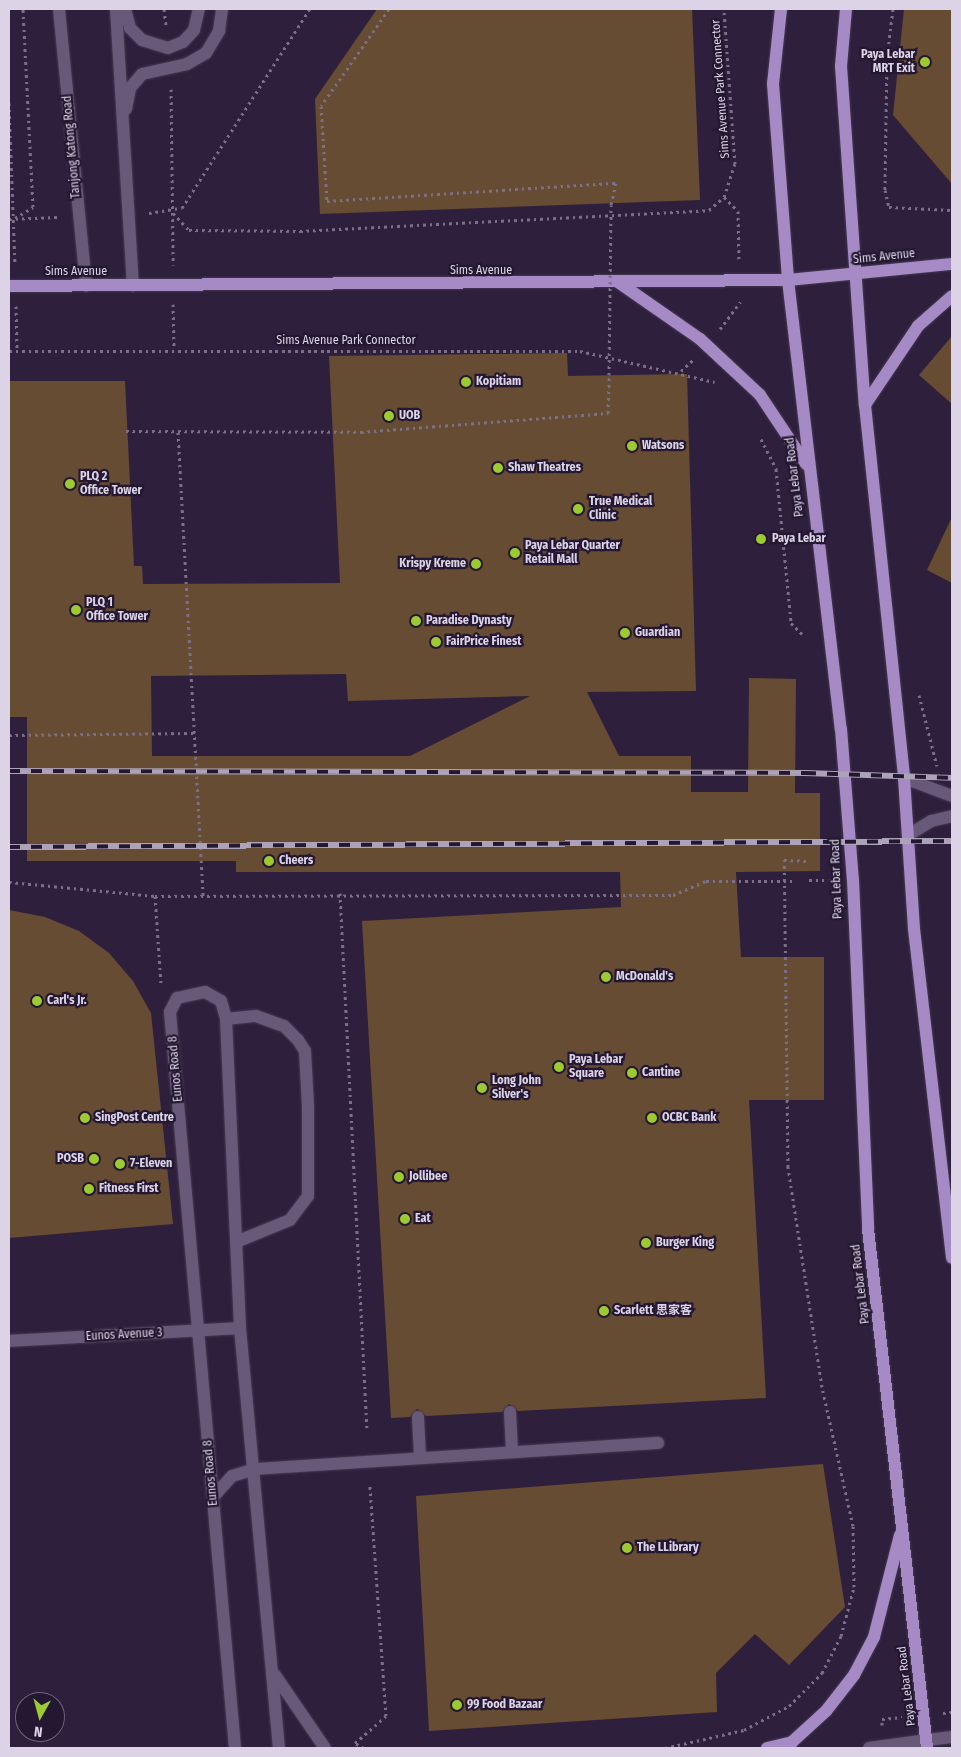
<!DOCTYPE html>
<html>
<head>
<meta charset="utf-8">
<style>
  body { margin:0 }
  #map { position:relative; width:961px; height:1757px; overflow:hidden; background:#2e203c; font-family:"Fira Sans Condensed","Noto Sans SC",sans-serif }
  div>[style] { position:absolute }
  .building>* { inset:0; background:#664c32 }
  .path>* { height:3px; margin-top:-1.5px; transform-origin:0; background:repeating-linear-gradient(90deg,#7b7087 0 2.5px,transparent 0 6.5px) }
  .roads { filter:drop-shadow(0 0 1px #463a52) drop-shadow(0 0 1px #463a52) }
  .service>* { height:12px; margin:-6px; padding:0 6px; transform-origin:6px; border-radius:6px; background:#685979 }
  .minor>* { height:12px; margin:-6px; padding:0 6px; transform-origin:6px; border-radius:6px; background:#685979 }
  .secondary>* { height:12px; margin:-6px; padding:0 6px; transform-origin:6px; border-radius:6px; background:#685979 }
  .primary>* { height:12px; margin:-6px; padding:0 6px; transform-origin:6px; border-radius:6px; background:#a58ac5 }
  .rail>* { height:5.5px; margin-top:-2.75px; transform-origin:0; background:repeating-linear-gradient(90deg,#241732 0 11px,#ada3b8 0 22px); box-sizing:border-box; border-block:1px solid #ada3b8 }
  .path-bridge>* { height:3px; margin-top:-1.5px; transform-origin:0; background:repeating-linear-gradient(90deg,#7b7087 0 2.5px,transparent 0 6.5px) }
  .dots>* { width:14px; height:14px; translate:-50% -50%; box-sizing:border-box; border:2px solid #241732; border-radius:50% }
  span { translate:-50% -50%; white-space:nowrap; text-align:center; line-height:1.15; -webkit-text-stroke:4.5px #241732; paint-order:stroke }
  .poi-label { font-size:12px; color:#dcd4e6; font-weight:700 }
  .right { translate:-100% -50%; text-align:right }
  .left { translate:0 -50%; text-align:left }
  .street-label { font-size:12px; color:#dcd4e6 }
  .frame { position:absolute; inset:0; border:10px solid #dcd4e6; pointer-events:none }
  .north { position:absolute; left:15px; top:1692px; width:50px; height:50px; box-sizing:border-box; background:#241732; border:1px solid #6e637a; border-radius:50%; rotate:187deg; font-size:14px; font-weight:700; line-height:20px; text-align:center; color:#dcd4e6 }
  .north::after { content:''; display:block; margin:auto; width:18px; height:22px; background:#9dca31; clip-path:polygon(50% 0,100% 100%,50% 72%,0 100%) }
</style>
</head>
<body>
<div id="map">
  <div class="building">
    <div style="clip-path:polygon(377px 9px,692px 9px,700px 200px,320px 214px,315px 99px)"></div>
    <div style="clip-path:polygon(904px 9px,952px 9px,952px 184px,893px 115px)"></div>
    <div style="clip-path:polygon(952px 336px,952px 404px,919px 375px)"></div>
    <div style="clip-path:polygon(evenodd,567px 353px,568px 376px,687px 374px,696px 691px,587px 692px,619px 756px,691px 756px,691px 792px,748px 792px,749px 678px,796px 679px,795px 793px,820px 793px,820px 871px,736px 872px,741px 957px,824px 957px,824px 1100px,749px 1100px,766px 1398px,518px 1411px,509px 1404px,502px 1412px,426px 1416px,417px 1409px,410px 1417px,391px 1418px,362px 921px,621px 907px,620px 872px,236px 872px,236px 861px,27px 861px,27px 717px,9px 717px,9px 381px,125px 381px,134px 566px,142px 566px,143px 584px,340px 583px,329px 356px,567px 353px,346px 674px,348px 701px,530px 696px,410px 756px,152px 756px,151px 676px,346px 674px)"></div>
    <div style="clip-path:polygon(952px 517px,952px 583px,927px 570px)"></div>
    <div style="clip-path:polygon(9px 910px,45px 917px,79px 931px,109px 953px,133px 981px,151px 1013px,173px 1224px,9px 1238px)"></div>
    <div style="clip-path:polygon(823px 1464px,845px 1607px,789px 1665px,755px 1634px,716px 1673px,717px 1712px,429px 1731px,416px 1496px)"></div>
  </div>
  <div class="path">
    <div style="left:164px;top:9px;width:17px;rotate:83deg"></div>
    <div style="left:389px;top:9px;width:118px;rotate:125deg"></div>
    <div style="left:321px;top:106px;width:95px;rotate:86.4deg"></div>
    <div style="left:327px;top:201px;width:290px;rotate:-3.6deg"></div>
    <div style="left:616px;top:183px;width:23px;rotate:103deg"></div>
    <div style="left:893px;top:9px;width:48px;rotate:97.1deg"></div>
    <div style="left:887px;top:57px;width:133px;rotate:90.9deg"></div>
    <div style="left:885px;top:190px;width:17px;rotate:77deg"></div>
    <div style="left:889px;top:207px;width:63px;rotate:2.7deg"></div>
    <div style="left:171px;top:89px;width:176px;rotate:89.3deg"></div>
    <div style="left:9px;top:103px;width:162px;rotate:87.9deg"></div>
    <div style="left:724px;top:197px;width:20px;rotate:45deg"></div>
    <div style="left:738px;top:211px;width:50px;rotate:88.9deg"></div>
    <div style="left:149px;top:213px;width:33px;rotate:-9deg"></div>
    <div style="left:182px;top:208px;width:237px;rotate:-57.3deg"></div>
    <div style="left:173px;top:213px;width:23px;rotate:47deg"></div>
    <div style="left:189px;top:230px;width:111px;rotate:0.5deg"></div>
    <div style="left:300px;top:231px;width:410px;rotate:-2.9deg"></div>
    <div style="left:709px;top:210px;width:20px;rotate:-41deg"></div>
    <div style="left:724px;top:197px;width:35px;rotate:-72deg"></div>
    <div style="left:735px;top:164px;width:155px;rotate:-94.1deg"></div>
    <div style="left:15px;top:218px;width:21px;rotate:-31deg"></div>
    <div style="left:33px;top:207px;width:198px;rotate:-92.9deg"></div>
    <div style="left:9px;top:219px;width:49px;rotate:-2.3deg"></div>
    <div style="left:173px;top:304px;width:44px;rotate:88.7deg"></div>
    <div style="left:16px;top:306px;width:45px;rotate:88.7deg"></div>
    <div style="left:720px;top:329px;width:34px;rotate:-53deg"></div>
    <div style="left:9px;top:351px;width:571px"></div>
    <div style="left:580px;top:351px;width:138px;rotate:13deg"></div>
    <div style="left:681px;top:371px;width:16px;rotate:-43deg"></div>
    <div style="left:178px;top:432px;width:464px;rotate:86.9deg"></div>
    <div style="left:361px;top:432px;width:248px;rotate:-4.4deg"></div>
    <div style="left:608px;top:413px;width:38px;rotate:-88deg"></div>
    <div style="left:761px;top:439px;width:34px;rotate:63deg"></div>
    <div style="left:776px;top:469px;width:155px;rotate:84.4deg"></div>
    <div style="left:791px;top:623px;width:18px;rotate:45deg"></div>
    <div style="left:919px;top:695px;width:73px;rotate:75.8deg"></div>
    <div style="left:9px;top:735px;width:184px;rotate:-0.6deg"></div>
    <div style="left:809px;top:880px;width:23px"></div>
    <div style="left:9px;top:882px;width:147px;rotate:5.5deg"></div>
    <div style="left:155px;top:896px;width:518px;rotate:-0.11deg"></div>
    <div style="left:673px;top:895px;width:36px;rotate:-23deg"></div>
    <div style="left:706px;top:881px;width:86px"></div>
    <div style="left:340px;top:893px;width:539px;rotate:87.13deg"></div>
    <div style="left:155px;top:896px;width:89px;rotate:86.1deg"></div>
    <div style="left:943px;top:1713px;width:9px;rotate:-6deg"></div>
    <div style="left:882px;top:1725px;width:6px;rotate:-90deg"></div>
    <div style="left:882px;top:1719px;width:20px;rotate:-6deg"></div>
    <div style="left:364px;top:1748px;width:10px;rotate:-151deg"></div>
    <div style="left:355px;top:1743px;width:41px;rotate:-41.1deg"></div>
    <div style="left:386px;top:1716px;width:231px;rotate:-94deg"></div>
    <div style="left:665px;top:1748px;width:81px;rotate:-12.8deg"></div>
    <div style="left:744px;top:1730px;width:51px;rotate:-28.1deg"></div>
    <div style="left:789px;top:1706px;width:47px;rotate:-45deg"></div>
    <div style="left:822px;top:1673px;width:42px;rotate:-62.8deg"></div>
    <div style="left:841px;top:1636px;width:51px;rotate:-75.1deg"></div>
    <div style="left:854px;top:1587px;width:61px;rotate:-90.9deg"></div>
    <div style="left:853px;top:1526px;width:142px;rotate:-102.6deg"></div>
    <div style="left:822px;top:1387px;width:223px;rotate:-98.8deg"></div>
    <div style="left:788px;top:1167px;width:307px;rotate:-90.7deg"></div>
    <div style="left:784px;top:860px;width:26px;rotate:2deg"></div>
  </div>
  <div class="roads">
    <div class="service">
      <div style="left:125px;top:9px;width:20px;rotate:75deg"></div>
      <div style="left:130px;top:28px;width:17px;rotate:45deg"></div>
      <div style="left:142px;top:40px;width:27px;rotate:17deg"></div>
      <div style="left:168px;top:48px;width:16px;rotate:-22deg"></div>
      <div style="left:183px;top:42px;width:16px;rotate:-47deg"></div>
      <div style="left:194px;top:30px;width:22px;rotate:-77deg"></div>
      <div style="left:126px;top:109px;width:21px;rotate:-79deg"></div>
      <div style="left:130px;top:88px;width:18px;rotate:-49deg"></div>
      <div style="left:142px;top:74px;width:46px;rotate:-12.5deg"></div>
      <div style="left:187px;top:64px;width:22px;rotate:-30deg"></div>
      <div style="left:206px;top:53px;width:26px;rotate:-59deg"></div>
      <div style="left:219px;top:31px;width:22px;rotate:-82deg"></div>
      <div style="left:904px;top:778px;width:51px;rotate:20.6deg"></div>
      <div style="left:908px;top:835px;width:27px;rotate:-31deg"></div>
      <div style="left:931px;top:821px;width:22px;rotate:-13deg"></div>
      <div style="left:226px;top:1019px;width:30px;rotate:-6deg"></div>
      <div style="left:256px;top:1016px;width:30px;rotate:20deg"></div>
      <div style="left:284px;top:1026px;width:20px;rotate:45deg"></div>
      <div style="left:298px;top:1040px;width:13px;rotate:58deg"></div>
      <div style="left:305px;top:1051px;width:56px;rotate:86.9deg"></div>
      <div style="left:308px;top:1107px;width:89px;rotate:90deg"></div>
      <div style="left:308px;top:1196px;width:30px;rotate:127deg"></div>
      <div style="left:290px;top:1220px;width:58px;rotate:157.8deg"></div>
      <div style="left:9px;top:1341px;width:231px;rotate:-3.2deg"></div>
      <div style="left:510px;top:1412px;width:38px;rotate:87deg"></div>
      <div style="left:418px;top:1417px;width:40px;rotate:87.1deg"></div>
      <div style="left:214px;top:1496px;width:27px;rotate:-48deg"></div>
      <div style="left:232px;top:1476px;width:24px;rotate:-17deg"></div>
      <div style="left:255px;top:1469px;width:404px;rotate:-3.7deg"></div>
    </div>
    <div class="minor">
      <div style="left:275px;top:1675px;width:88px;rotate:55.6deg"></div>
      <div style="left:235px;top:1748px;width:739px;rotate:-95.05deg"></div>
      <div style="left:170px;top:1012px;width:16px;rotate:-63deg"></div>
      <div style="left:177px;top:998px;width:29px;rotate:-12deg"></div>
      <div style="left:205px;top:992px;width:18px;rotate:29deg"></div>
      <div style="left:221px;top:1001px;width:19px;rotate:74deg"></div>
      <div style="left:226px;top:1019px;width:309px;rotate:87.4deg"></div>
      <div style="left:240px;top:1328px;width:422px;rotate:84.7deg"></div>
      <div style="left:869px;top:1748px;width:59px;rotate:-7.9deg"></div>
    </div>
    <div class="secondary">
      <div style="left:59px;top:9px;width:278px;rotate:84.4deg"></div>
      <div style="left:116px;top:9px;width:277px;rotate:86.5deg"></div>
      <div style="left:927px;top:1740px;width:25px;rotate:-7deg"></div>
    </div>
    <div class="primary">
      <div style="left:781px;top:9px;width:75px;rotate:96.1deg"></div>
      <div style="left:773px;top:84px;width:197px;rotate:85.6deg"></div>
      <div style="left:788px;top:280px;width:452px;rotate:83.3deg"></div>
      <div style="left:841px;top:729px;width:151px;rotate:85.5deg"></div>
      <div style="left:853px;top:880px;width:349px;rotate:87.5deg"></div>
      <div style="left:868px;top:1229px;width:522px;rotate:83.51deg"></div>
      <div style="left:846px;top:9px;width:57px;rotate:95deg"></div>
      <div style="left:841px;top:66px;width:340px;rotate:86deg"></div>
      <div style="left:865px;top:405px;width:375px;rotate:84deg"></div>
      <div style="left:904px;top:778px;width:151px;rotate:86.2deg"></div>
      <div style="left:914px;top:929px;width:331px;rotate:83.4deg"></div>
      <div style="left:618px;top:282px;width:100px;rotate:34.8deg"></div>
      <div style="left:700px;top:339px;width:82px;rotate:43deg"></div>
      <div style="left:760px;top:395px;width:83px;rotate:56.3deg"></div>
      <div style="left:9px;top:286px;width:779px;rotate:-0.44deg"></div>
      <div style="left:788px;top:280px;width:165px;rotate:-5.6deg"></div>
      <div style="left:865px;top:405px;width:95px;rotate:-56.1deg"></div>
      <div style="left:918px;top:326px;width:45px;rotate:-41.4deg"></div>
      <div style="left:767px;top:1748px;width:26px;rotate:-13deg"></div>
      <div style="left:792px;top:1742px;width:46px;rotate:-42.4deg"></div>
      <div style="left:826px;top:1711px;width:46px;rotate:-52.1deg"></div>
      <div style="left:854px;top:1675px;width:43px;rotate:-62.2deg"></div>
      <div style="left:874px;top:1637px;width:105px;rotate:-75.7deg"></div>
    </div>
  </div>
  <div class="rail">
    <div style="left:9px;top:771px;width:796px;rotate:0.14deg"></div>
    <div style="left:805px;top:773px;width:147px;rotate:1.9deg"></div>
    <div style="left:9px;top:847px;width:943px;rotate:-0.36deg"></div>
  </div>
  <div class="path-bridge">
    <div style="left:609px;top:375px;width:170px;rotate:-89.3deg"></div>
    <div style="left:126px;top:431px;width:235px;rotate:0.2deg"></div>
  </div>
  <div class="dots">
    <div style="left:925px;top:62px;background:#9dca31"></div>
    <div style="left:466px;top:382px;background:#9dca31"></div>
    <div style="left:389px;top:416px;background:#9dca31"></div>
    <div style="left:632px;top:446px;background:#9dca31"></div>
    <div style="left:498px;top:468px;background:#9dca31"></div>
    <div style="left:70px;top:484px;background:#9dca31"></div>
    <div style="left:578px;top:509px;background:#9dca31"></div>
    <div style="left:761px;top:539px;background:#9dca31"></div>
    <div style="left:515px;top:553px;background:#9dca31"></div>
    <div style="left:476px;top:564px;background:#9dca31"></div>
    <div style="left:76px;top:610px;background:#9dca31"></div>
    <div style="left:416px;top:621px;background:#9dca31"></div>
    <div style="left:625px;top:633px;background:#9dca31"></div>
    <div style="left:436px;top:642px;background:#9dca31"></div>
    <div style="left:269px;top:861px;background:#9dca31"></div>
    <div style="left:606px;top:977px;background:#9dca31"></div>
    <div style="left:37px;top:1001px;background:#9dca31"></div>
    <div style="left:559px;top:1067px;background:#9dca31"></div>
    <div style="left:632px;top:1073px;background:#9dca31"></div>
    <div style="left:482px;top:1088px;background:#9dca31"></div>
    <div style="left:85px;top:1118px;background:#9dca31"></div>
    <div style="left:652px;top:1118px;background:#9dca31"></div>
    <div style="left:94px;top:1159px;background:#9dca31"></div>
    <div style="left:120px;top:1164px;background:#9dca31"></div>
    <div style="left:399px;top:1177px;background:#9dca31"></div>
    <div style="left:89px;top:1189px;background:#9dca31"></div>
    <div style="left:405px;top:1219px;background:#9dca31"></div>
    <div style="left:646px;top:1243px;background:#9dca31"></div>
    <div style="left:604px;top:1311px;background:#9dca31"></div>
    <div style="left:627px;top:1548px;background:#9dca31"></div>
    <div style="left:457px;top:1705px;background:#9dca31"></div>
  </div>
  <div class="poi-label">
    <span class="right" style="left:915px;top:62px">Paya Lebar<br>MRT Exit</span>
    <span class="left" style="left:476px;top:382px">Kopitiam</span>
    <span class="left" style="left:399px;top:416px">UOB</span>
    <span class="left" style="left:642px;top:446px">Watsons</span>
    <span class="left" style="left:508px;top:468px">Shaw Theatres</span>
    <span class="left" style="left:80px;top:484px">PLQ 2<br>Office Tower</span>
    <span class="left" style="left:589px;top:509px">True Medical<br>Clinic</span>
    <span class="left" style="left:772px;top:539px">Paya Lebar</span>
    <span class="left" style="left:525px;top:553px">Paya Lebar Quarter<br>Retail Mall</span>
    <span class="right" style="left:466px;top:564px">Krispy Kreme</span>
    <span class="left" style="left:86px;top:610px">PLQ 1<br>Office Tower</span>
    <span class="left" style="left:426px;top:621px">Paradise Dynasty</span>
    <span class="left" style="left:635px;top:633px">Guardian</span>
    <span class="left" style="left:446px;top:642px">FairPrice Finest</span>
    <span class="left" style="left:279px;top:861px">Cheers</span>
    <span class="left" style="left:616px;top:977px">McDonald's</span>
    <span class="left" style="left:47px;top:1001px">Carl's Jr.</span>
    <span class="left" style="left:569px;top:1067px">Paya Lebar<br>Square</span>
    <span class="left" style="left:642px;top:1073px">Cantine</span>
    <span class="left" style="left:492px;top:1088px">Long John<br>Silver's</span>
    <span class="left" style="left:95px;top:1118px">SingPost Centre</span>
    <span class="left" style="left:662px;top:1118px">OCBC Bank</span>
    <span class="right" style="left:84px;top:1159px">POSB</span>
    <span class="left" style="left:130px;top:1164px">7-Eleven</span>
    <span class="left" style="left:409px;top:1177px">Jollibee</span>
    <span class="left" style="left:99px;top:1189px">Fitness First</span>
    <span class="left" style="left:415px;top:1219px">Eat</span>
    <span class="left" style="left:656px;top:1243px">Burger King</span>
    <span class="left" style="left:614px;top:1311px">Scarlett 思家客</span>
    <span class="left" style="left:637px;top:1548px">The LLibrary</span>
    <span class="left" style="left:467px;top:1705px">99 Food Bazaar</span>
  </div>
  <div class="street-label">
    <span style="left:721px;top:89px;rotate:-94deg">Sims Avenue Park Connector</span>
    <span style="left:72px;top:147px;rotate:-95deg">Tanjong Katong Road</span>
    <span style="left:884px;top:257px;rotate:-6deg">Sims Avenue</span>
    <span style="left:481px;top:271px">Sims Avenue</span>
    <span style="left:76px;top:272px">Sims Avenue</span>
    <span style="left:346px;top:341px">Sims Avenue Park Connector</span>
    <span style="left:795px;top:477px;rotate:-97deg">Paya Lebar Road</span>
    <span style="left:837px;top:879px;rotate:-92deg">Paya Lebar Road</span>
    <span style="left:176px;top:1069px;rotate:-95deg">Eunos Road 8</span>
    <span style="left:861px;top:1284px;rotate:-97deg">Paya Lebar Road</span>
    <span style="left:124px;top:1335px;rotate:-3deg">Eunos Avenue 3</span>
    <span style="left:211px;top:1473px;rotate:-95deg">Eunos Road 8</span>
    <span style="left:907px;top:1686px;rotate:-97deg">Paya Lebar Road</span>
  </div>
  <div class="frame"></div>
  <div class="north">N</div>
</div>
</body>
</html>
